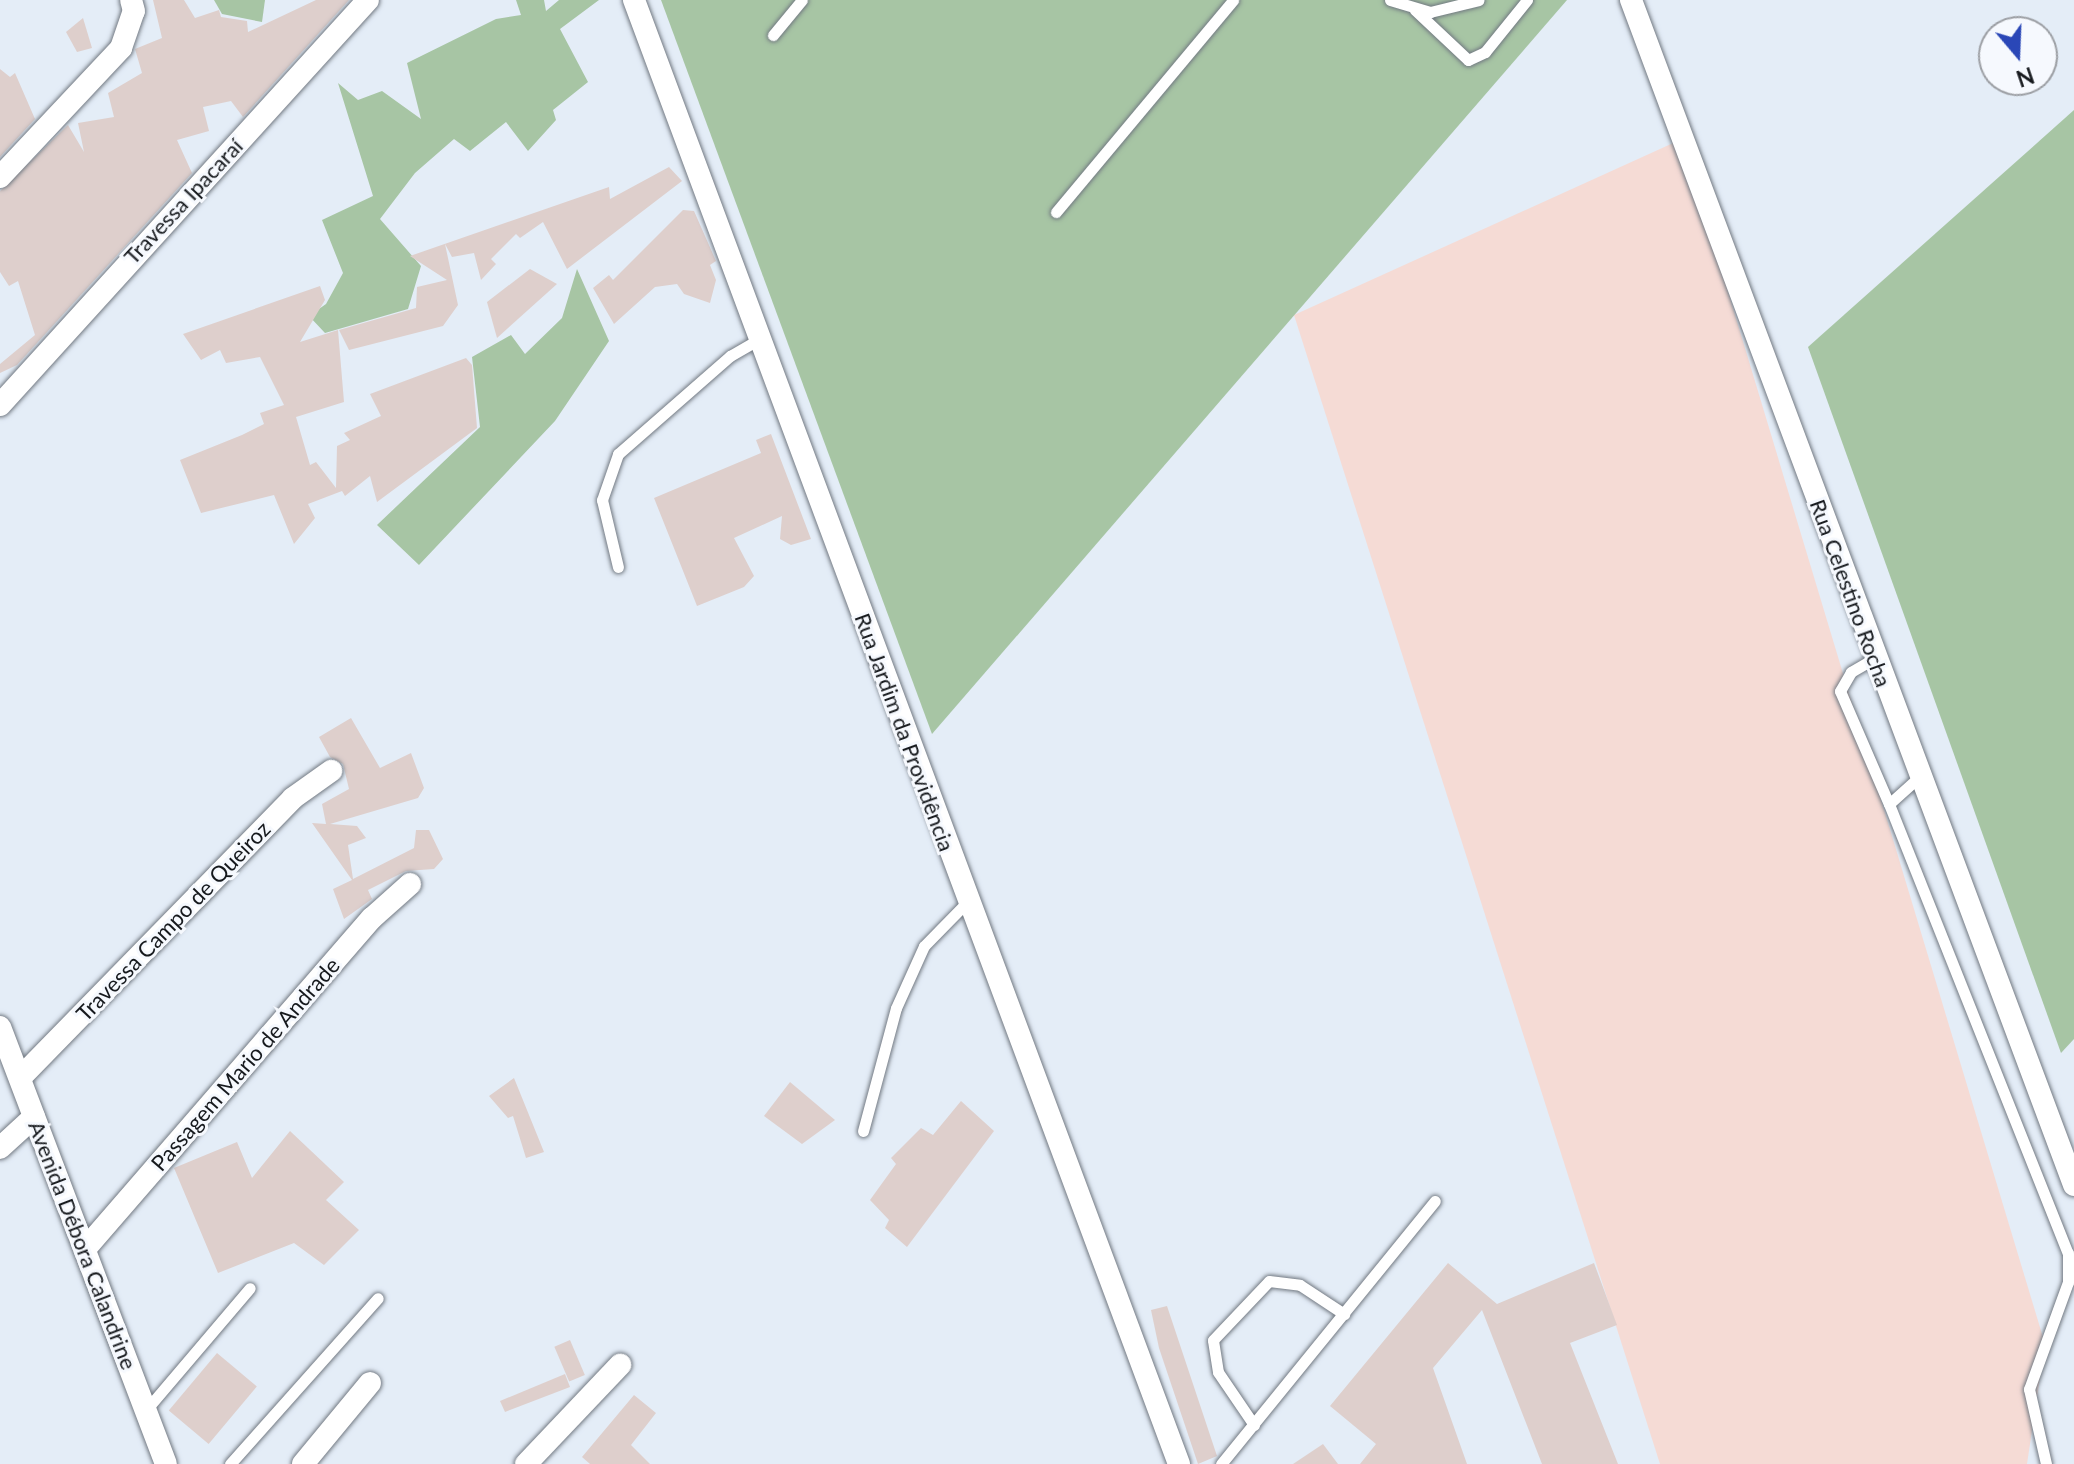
<!DOCTYPE html>
<html>
<head>
<meta charset="utf-8">
<style>
  body { margin:0 }
  #map { position:relative; width:2074px; height:1464px; overflow:hidden; background:#e4edf7; font-family:Lato,sans-serif }
  div>[style] { position:absolute }
  .medical>* { inset:0; background:#f5dbd5 }
  .green>* { inset:0; background:#a7c5a4 }
  .building>* { inset:0; background:#decfcc; transform-origin:0 0 }
  .roads { filter:drop-shadow(0 0 2px #727982) drop-shadow(0 0 2px #727982) }
  .service>* { height:11px; margin:-5.5px; padding:0 5.5px; transform-origin:5.5px; border-radius:5.5px; background:#fff }
  .minor>* { height:22px; margin:-11px; padding:0 11px; transform-origin:11px; border-radius:11px; background:#fff }
  span { translate:-50% -50%; white-space:nowrap; text-align:center; line-height:1.15; -webkit-text-stroke:6px #f6f9fe; paint-order:stroke }
  .street-label { font-size:22px; color:#16191d }
  .north { position:absolute; left:1978px; top:16px; width:80px; height:80px; box-sizing:border-box; background:#f6f9fe; border:2px solid #9c9fa4; border-radius:50%; rotate:161deg; font-size:22px; font-weight:700; line-height:32px; text-align:center; color:#16191d }
  .north::after { content:''; display:block; margin:auto; width:28px; height:36px; background:#2a47b7; clip-path:polygon(50% 0,100% 100%,50% 72%,0 100%) }
</style>
</head>
<body>
<div id="map">
  <div class="medical">
    <div style="clip-path:polygon(1682px 139px,2045px 1344px,2027px 1464px,1660px 1464px,1294px 315px)"></div>
  </div>
  <div class="green">
    <div style="clip-path:polygon(214px 0,265px 0,262px 22px,222px 14px)"></div>
    <div style="clip-path:polygon(516px 0,544px 0,546px 11px,559px 0,599px 0,560px 29px,588px 82px,553px 110px,556px 120px,528px 151px,506px 122px,470px 151px,454px 139px,415px 173px,380px 219px,421px 266px,408px 309px,325px 333px,309px 316px,326px 304px,343px 273px,322px 220px,373px 196px,338px 83px,358px 100px,382px 91px,421px 119px,407px 63px,496px 19px,521px 15px)"></div>
    <div style="clip-path:polygon(661px 0,1567px 0,932px 734px)"></div>
    <div style="clip-path:polygon(2074px 110px,2074px 1039px,2061px 1053px,1808px 347px)"></div>
    <div style="clip-path:polygon(577px 269px,609px 341px,555px 421px,419px 565px,377px 525px,480px 427px,472px 357px,511px 335px,525px 354px,562px 318px)"></div>
  </div>
  <div class="building">
    <div style="clip-path:polygon(153px 0,184px 0,195px 18px,219px 10px,221px 17px,247px 21px,248px 32px,316px 0,349px 0,243px 117px,231px 101px,203px 107px,209px 131px,177px 140px,192px 173px,17px 365px,0 373px,0 364px,35px 335px,18px 281px,9px 286px,0 272px,0 191px,68px 125px,84px 152px,78px 123px,114px 117px,108px 93px,142px 73px,135px 49px,162px 38px)"></div>
    <div style="clip-path:polygon(83px 18px,92px 48px,77px 52px,66px 32px)"></div>
    <div style="clip-path:polygon(0 69px,10px 77px,15px 73px,35px 119px,0 157px)"></div>
    <div style="clip-path:polygon(669px 167px,682px 181px,567px 269px,543px 222px,520px 238px,516px 234px,491px 259px,496px 264px,481px 280px,474px 253px,452px 257px,445px 244px,458px 305px,443px 326px,349px 350px,339px 330px,416px 308px,417px 287px,447px 280px,410px 256px,609px 187px,610px 199px)"></div>
    <div style="clip-path:polygon(683px 210px,694px 211px,716px 261px,710px 265px,716px 280px,710px 303px,684px 294px,677px 284px,655px 287px,614px 324px,593px 288px,609px 275px,613px 280px)"></div>
    <div style="clip-path:polygon(530px 269px,557px 284px,497px 338px,487px 302px)"></div>
    <div style="clip-path:polygon(320px 286px,325px 300px,300px 342px,338px 330px,344px 402px,296px 417px,310px 465px,316px 462px,336px 488px,337px 446px,350px 440px,344px 433px,381px 416px,370px 394px,466px 358px,472px 365px,477px 428px,377px 502px,370px 476px,345px 496px,342px 491px,308px 504px,315px 518px,294px 544px,274px 495px,201px 513px,180px 460px,242px 435px,264px 424px,260px 413px,284px 405px,260px 357px,226px 363px,220px 350px,201px 360px,183px 334px)"></div>
    <div style="clip-path:polygon(771px 434px,811px 539px,791px 545px,780px 539px,782px 516px,734px 538px,754px 576px,744px 587px,697px 606px,654px 498px,761px 453px,756px 440px)"></div>
    <div style="clip-path:polygon(351px 718px,380px 768px,411px 753px,424px 788px,418px 798px,330px 824px,357px 826px,366px 838px,348px 845px,353px 879px,414px 848px,416px 830px,429px 830px,443px 859px,434px 869px,406px 871px,368px 890px,372px 899px,344px 919px,333px 889px,352px 880px,312px 823px,326px 824px,322px 804px,349px 789px,343px 764px,330px 757px,319px 737px)"></div>
    <div style="clip-path:polygon(514px 1078px,544px 1152px,526px 1158px,513px 1116px,508px 1118px,489px 1096px)"></div>
    <div style="clip-path:polygon(790px 1082px,835px 1120px,802px 1144px,764px 1116px)"></div>
    <div style="clip-path:polygon(961px 1101px,994px 1131px,907px 1247px,885px 1228px,889px 1220px,870px 1200px,896px 1164px,891px 1158px,921px 1128px,933px 1135px)"></div>
    <div style="clip-path:polygon(290px 1131px,344px 1182px,326px 1200px,359px 1230px,324px 1265px,294px 1243px,218px 1273px,174px 1168px,237px 1142px,252px 1178px)"></div>
    <div style="clip-path:polygon(1448px 1263px,1497px 1304px,1594px 1263px,1617px 1325px,1570px 1343px,1618px 1464px,1542px 1464px,1482px 1310px,1433px 1368px,1467px 1464px,1360px 1464px,1376px 1444px,1330px 1406px)"></div>
    <div style="clip-path:polygon(1167px 1306px,1217px 1456px,1198px 1464px,1159px 1348px,1151px 1310px)"></div>
    <div style="left:570px;top:1340px;width:38px;height:17px;rotate:67deg"></div>
    <div style="left:217px;top:1353px;width:52px;height:75px;rotate:40deg"></div>
    <div style="clip-path:polygon(565px 1374px,570px 1387px,505px 1412px,500px 1401px)"></div>
    <div style="clip-path:polygon(634px 1395px,656px 1413px,631px 1445px,650px 1464px,590px 1464px,582px 1457px)"></div>
    <div style="clip-path:polygon(1323px 1444px,1338px 1464px,1293px 1464px)"></div>
  </div>
  <div class="roads">
    <div class="service">
      <div style="left:1390px;top:0;width:42px;rotate:16.7deg"></div>
      <div style="left:1430px;top:12px;width:50px;rotate:-13.8deg"></div>
      <div style="left:1415px;top:10px;width:73px;rotate:43.3deg"></div>
      <div style="left:1468px;top:60px;width:19px;rotate:-25deg"></div>
      <div style="left:1485px;top:52px;width:67px;rotate:-51.1deg"></div>
      <div style="left:773px;top:35px;width:45px;rotate:-50.4deg"></div>
      <div style="left:1056px;top:212px;width:276px;rotate:-50.1deg"></div>
      <div style="left:618px;top:567px;width:69px;rotate:-103.4deg"></div>
      <div style="left:602px;top:500px;width:49px;rotate:-70.8deg"></div>
      <div style="left:618px;top:454px;width:149px;rotate:-41.2deg"></div>
      <div style="left:730px;top:356px;width:32px;rotate:-30deg"></div>
      <div style="left:1875px;top:658px;width:28px;rotate:150deg"></div>
      <div style="left:1851px;top:672px;width:22px;rotate:120deg"></div>
      <div style="left:1840px;top:691px;width:123px;rotate:66.6deg"></div>
      <div style="left:1919px;top:777px;width:40px;rotate:138deg"></div>
      <div style="left:1889px;top:804px;width:483px;rotate:68.3deg"></div>
      <div style="left:2068px;top:1253px;width:29px;rotate:90deg"></div>
      <div style="left:2068px;top:1282px;width:114px;rotate:110deg"></div>
      <div style="left:2029px;top:1389px;width:77px;rotate:77.2deg"></div>
      <div style="left:863px;top:1131px;width:127px;rotate:-75deg"></div>
      <div style="left:896px;top:1008px;width:68px;rotate:-65.7deg"></div>
      <div style="left:924px;top:946px;width:63px;rotate:-45.6deg"></div>
      <div style="left:146px;top:1410px;width:160px;rotate:-49.6deg"></div>
      <div style="left:1254px;top:1425px;width:64px;rotate:-124.2deg"></div>
      <div style="left:1218px;top:1372px;width:32px;rotate:-99deg"></div>
      <div style="left:1213px;top:1340px;width:81px;rotate:-46.5deg"></div>
      <div style="left:1269px;top:1281px;width:31px;rotate:7deg"></div>
      <div style="left:1300px;top:1285px;width:53px;rotate:33.4deg"></div>
      <div style="left:230px;top:1464px;width:222px;rotate:-48.3deg"></div>
      <div style="left:1221px;top:1464px;width:339px;rotate:-50.9deg"></div>
    </div>
    <div class="minor">
      <div style="left:634px;top:0;width:1562px;rotate:69.58deg"></div>
      <div style="left:1631px;top:0;width:1265px;rotate:69.5deg"></div>
      <div style="left:0;top:177px;width:177px;rotate:-46.8deg"></div>
      <div style="left:121px;top:48px;width:39px;rotate:-71deg"></div>
      <div style="left:134px;top:11px;width:11px;rotate:-105deg"></div>
      <div style="left:0;top:405px;width:547px;rotate:-47.74deg"></div>
      <div style="left:0;top:1027px;width:467px;rotate:69.2deg"></div>
      <div style="left:20px;top:1078px;width:391px;rotate:-45.7deg"></div>
      <div style="left:293px;top:798px;width:47px;rotate:-35.4deg"></div>
      <div style="left:0;top:1148px;width:46px;rotate:-42.4deg"></div>
      <div style="left:85px;top:1249px;width:438px;rotate:-49.1deg"></div>
      <div style="left:372px;top:918px;width:51px;rotate:-41.8deg"></div>
      <div style="left:303px;top:1464px;width:105px;rotate:-50.4deg"></div>
      <div style="left:526px;top:1464px;width:137px;rotate:-46.5deg"></div>
    </div>
  </div>
  <div class="street-label">
    <span style="left:183px;top:201px;rotate:-47deg">Travessa Ipacaraí</span>
    <span style="left:1851px;top:593px;rotate:70deg">Rua Celestino Rocha</span>
    <span style="left:905px;top:732px;rotate:70deg">Rua Jardim da Providência</span>
    <span style="left:173px;top:921px;rotate:-46deg">Travessa Campo de Queiroz</span>
    <span style="left:245px;top:1064px;rotate:-49deg">Passagem Mario de Andrade</span>
    <span style="left:83px;top:1245px;rotate:69deg">Avenida Débora Calandrine</span>
  </div>
  <div class="north">N</div>
</div>
</body>
</html>
